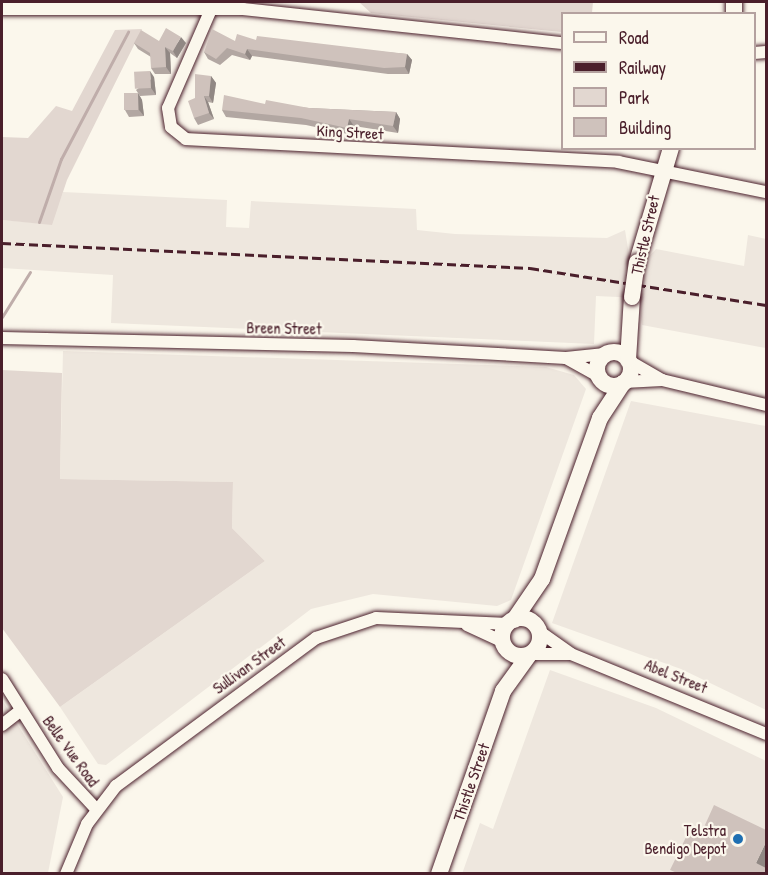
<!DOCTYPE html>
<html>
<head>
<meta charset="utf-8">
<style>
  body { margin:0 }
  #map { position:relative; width:768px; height:875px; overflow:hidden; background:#fbf7ec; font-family:"Patrick Hand",sans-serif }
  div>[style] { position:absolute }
  .built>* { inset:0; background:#eee7de }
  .green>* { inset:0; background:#e2d7d0 }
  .stream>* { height:3px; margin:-1.5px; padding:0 1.5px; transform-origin:1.5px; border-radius:1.5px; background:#bfadaa }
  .roads { filter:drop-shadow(0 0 2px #4a1f2b) drop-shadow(0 0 2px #4a1f2b) }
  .street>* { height:12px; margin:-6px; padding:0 6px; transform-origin:6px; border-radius:6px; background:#fbf7ec }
  .secondary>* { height:16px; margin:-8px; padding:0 8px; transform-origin:8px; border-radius:8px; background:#fbf7ec }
  .secondary>.ring { margin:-8px; padding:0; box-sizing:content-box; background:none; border:16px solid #fbf7ec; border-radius:50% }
  .rail>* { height:3px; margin-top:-1.5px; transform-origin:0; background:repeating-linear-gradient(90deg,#4a1f2b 0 9px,transparent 0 13.5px) }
  .bridges { filter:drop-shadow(0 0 2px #4a1f2b) drop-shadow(0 0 2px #4a1f2b) }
  .secondary-bridge>* { height:16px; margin:-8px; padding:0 8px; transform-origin:8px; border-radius:8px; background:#fbf7ec }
  .wall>* { inset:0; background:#b2a7a2 }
  .shaded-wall>* { inset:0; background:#918884 }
  .building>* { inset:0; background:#cfc2bc; transform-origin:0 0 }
  .dots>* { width:16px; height:16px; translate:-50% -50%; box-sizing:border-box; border:3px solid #fbf7ec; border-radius:50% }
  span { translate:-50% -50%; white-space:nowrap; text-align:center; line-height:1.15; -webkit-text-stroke:4.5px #fbf7ec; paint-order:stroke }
  .street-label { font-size:16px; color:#4a1f2b }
  .poi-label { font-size:16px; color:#4a1f2b }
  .right { translate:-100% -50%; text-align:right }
  .frame { position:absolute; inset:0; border:3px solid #4a1f2b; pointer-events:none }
  .legend { position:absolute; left:561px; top:12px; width:195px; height:138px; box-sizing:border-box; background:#fbf7ec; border:2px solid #b4a19f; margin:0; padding:8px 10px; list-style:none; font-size:18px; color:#4a1f2b }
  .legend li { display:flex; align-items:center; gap:12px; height:30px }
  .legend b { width:30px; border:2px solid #b4a19f }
</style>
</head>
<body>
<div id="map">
  <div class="built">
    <div style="clip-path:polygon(63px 192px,227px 200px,226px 227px,249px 228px,251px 201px,416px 209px,417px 230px,455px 234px,607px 238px,625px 230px,630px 261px,643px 263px,656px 249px,744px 266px,748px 235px,766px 239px,766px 348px,642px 325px,639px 298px,596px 296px,594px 344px,111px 323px,113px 275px,2px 268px,2px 220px,51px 224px)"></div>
    <div style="clip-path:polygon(63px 351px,546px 367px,574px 375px,586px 389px,511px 600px,497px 606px,373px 594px,311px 609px,106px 765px,98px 764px,60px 707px,265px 561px,232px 528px,233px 482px,60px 479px)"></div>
    <div style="clip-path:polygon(631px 401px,766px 426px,766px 710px,681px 669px,552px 623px)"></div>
    <div style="clip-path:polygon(550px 670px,656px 708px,766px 761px,766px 873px,462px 874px,480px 823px,493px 829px)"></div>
    <div style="clip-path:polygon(2px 700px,63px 797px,48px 873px,2px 873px)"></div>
  </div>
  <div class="green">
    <div style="clip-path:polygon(359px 2px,593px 2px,592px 13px,562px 14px,562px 32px,371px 13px)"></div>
    <div style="clip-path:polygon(142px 29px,67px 180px,52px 225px,2px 220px,2px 137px,28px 138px,56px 106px,72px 111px,115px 30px)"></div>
    <div style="clip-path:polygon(2px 370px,62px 373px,60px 479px,233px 482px,232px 528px,265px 561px,60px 707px,2px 628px)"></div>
  </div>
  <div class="stream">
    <div style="left:39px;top:222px;width:67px;rotate:-70.8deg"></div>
    <div style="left:61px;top:159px;width:144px;rotate:-62.2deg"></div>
    <div style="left:2px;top:317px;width:53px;rotate:-58.1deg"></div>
  </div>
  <div class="roads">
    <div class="street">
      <div style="left:212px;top:7px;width:110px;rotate:113.5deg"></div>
      <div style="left:168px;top:108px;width:19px;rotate:81deg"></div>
      <div style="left:171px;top:127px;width:19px;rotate:39deg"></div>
      <div style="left:186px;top:139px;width:433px;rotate:3deg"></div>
      <div style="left:618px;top:162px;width:151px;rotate:11.5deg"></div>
      <div style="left:2px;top:9px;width:241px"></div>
      <div style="left:243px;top:9px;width:321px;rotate:6.1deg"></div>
      <div style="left:754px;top:53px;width:12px;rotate:-5deg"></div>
      <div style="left:2px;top:338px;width:351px;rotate:1.3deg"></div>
      <div style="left:353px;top:346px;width:213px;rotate:3.2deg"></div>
      <div style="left:566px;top:358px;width:39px;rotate:-6deg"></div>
      <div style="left:566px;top:358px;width:37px;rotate:29deg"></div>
      <div style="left:629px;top:361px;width:38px;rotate:30deg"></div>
      <div style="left:662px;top:380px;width:107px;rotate:13.5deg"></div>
      <div style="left:624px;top:382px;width:38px;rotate:-3deg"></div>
      <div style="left:467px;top:625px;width:40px;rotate:25deg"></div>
      <div style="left:540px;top:632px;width:38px;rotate:35deg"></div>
      <div style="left:571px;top:654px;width:211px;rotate:22.3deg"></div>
      <div style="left:531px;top:654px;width:39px"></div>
      <div style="left:2px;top:679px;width:105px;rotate:57.8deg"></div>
      <div style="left:58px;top:768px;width:57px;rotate:47.1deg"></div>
      <div style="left:2px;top:725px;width:24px;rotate:-38deg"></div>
      <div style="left:66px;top:874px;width:54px;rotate:-67.2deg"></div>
      <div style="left:87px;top:824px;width:48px;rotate:-52.7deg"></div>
      <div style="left:116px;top:786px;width:249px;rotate:-36.5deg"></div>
      <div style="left:316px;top:638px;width:63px;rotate:-18.4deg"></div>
      <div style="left:376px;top:618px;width:132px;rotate:2.6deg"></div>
    </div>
    <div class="secondary">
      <div style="left:734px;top:2px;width:12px;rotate:90deg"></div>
      <div style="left:637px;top:262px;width:119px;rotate:-73.4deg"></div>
      <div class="ring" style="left:597px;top:352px;width:18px;height:18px"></div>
      <div style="left:628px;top:360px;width:63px;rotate:-86.4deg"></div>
      <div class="ring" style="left:502px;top:618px;width:22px;height:22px"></div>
      <div style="left:514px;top:620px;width:50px;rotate:-55.7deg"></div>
      <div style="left:542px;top:579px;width:171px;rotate:-70.2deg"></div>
      <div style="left:600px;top:418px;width:42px;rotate:-56.7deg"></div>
      <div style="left:439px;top:874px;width:194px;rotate:-70.7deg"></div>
      <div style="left:503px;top:691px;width:44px;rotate:-54.2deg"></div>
    </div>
  </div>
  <div class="rail">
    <div style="left:2px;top:243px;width:529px;rotate:2.71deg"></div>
    <div style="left:530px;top:268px;width:239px;rotate:8.9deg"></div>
  </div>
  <div class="bridges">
    <div class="secondary-bridge">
      <div style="left:632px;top:297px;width:35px;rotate:-82deg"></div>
    </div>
  </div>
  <div class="wall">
    <div style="clip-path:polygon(256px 40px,407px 54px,412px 60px,409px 74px,388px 74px,252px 56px,250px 60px,232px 55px,220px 65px,208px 59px,204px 52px)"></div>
    <div style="clip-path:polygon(134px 43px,186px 43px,177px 58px,170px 53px,171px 74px,155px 74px,151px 68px,151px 57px,138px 49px)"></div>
    <div style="clip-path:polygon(211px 76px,216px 83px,213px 103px,208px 102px,214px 119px,198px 125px,194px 118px,195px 98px)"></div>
    <div style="clip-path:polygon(154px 77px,156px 95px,140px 96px,136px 90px)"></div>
    <div style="clip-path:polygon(138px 93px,142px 100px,144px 116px,129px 117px,125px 110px)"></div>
    <div style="clip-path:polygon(265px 104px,309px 108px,396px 112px,400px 119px,398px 133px,354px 126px,352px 135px,306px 125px,226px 117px,222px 110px)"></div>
  </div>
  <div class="shaded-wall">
    <div style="clip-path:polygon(181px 37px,186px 43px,177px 58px,173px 51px)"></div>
    <div style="clip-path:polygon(165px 47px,170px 53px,171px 74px,166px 67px)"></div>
    <div style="clip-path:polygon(247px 49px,252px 56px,250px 60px,245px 54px)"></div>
    <div style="clip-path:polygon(407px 54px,412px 60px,409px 74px,405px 67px)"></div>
    <div style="clip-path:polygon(150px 71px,154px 77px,156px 95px,151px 88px)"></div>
    <div style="clip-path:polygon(211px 76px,216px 83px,213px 103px,209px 96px)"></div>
    <div style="clip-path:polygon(138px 93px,142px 100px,144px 116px,139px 110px)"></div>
    <div style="clip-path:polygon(204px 96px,208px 102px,214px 119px,209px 113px)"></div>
    <div style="clip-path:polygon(396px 112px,400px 119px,398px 133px,393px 126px)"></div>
    <div style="clip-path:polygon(349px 119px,354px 126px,352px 135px,347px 128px)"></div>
    <div style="clip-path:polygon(766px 842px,766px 866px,763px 873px,756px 863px)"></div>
  </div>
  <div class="building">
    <div style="clip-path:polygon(166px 28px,181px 37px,173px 51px,165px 47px,166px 67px,151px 68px,150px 53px,134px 43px,141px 30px,159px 41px)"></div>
    <div style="clip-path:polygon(212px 29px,235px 41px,237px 34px,256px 40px,257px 36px,407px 54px,405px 67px,384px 68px,247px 49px,245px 54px,227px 48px,216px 59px,204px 52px)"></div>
    <div style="left:150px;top:71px;width:17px;height:16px;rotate:87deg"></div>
    <div style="clip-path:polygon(195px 74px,211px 76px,209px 96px,204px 96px,209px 113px,194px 118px,188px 101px,195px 98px)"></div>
    <div style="left:124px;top:93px;width:14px;height:17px"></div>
    <div style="clip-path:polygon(224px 95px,265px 104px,266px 100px,309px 108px,396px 112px,393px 126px,349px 119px,347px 128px,301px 118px,222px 110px)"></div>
    <div style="clip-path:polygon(714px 805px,766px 830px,766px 842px,756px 863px,766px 868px,766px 873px,677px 873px,670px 870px,689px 831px,700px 836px)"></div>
  </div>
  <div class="dots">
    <div style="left:738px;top:839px;background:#1f6fb2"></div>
  </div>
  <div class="street-label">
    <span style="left:350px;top:132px;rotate:3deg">King Street</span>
    <span style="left:645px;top:235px;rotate:-77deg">Thistle Street</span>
    <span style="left:284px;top:328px;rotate:1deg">Breen Street</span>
    <span style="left:249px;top:665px;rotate:-36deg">Sullivan Street</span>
    <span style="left:676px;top:676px;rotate:22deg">Abel Street</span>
    <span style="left:71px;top:751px;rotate:54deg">Belle Vue Road</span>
    <span style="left:471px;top:782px;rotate:-71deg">Thistle Street</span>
  </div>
  <div class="poi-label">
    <span class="right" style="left:726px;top:839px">Telstra<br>Bendigo Depot</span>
  </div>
  <div class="frame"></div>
  <ul class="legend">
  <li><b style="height:8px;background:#fbf7ec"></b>Road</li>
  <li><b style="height:8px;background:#4a1f2b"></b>Railway</li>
  <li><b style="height:16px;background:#e2d7d0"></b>Park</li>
  <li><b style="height:16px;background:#cfc2bc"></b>Building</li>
  </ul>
</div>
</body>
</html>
